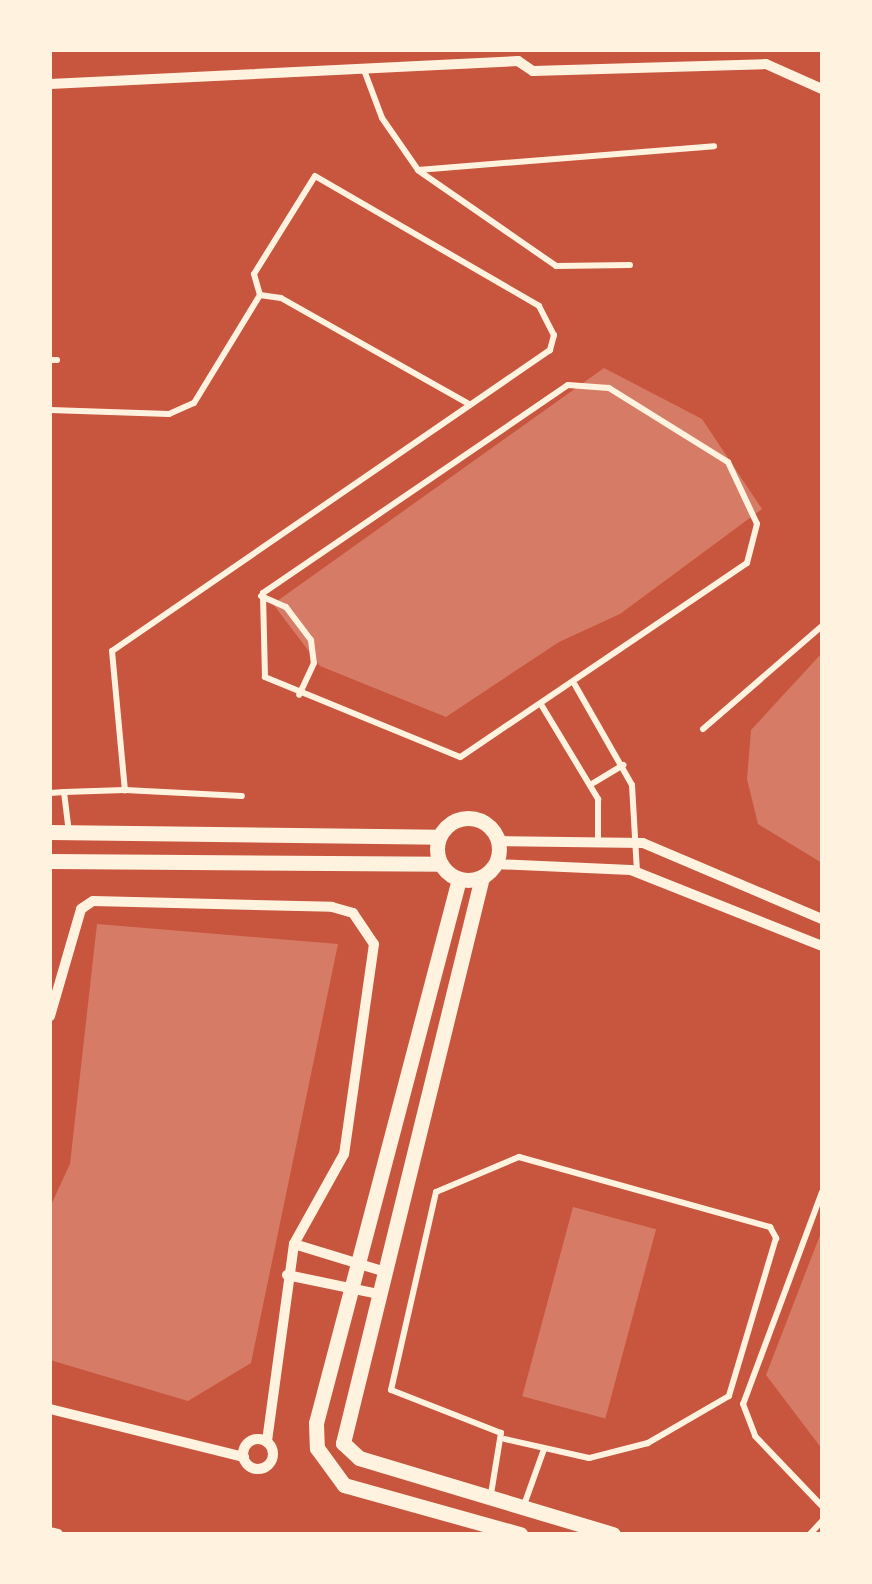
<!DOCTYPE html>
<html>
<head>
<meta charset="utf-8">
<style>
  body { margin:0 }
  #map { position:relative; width:872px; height:1584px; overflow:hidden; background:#c8553d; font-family:"Golos Text",sans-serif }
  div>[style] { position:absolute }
  .building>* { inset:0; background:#d67c66; transform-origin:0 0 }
  .service>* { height:6px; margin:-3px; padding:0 3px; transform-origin:3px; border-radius:3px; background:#fff3e0 }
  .minor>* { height:10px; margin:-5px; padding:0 5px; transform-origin:5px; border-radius:5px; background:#fff3e0 }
  .minor>.ring { margin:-5px; padding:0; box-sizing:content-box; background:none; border:10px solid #fff3e0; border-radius:50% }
  .tertiary>* { height:15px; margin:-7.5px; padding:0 7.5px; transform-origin:7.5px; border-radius:7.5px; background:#fff3e0 }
  .tertiary>.ring { margin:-7.5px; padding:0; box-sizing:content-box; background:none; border:15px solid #fff3e0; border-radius:50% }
  span { translate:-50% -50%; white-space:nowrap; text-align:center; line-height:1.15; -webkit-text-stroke:10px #fff3e0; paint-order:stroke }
  .frame { position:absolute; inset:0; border:52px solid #fff3e0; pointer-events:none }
</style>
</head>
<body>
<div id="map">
  <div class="building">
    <div style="clip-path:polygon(604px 368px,702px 419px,762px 509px,620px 614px,559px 642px,446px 717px,320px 666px,273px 604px)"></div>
    <div style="clip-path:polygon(822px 653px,822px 863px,758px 824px,747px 779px,751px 730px)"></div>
    <div style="clip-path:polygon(97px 924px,338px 944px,251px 1363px,188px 1401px,50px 1360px,50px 1207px,70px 1164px)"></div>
    <div style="left:573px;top:1207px;width:86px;height:196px;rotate:15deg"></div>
    <div style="clip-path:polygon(822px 1230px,822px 1449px,766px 1375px)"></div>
  </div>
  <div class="service">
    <div style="left:364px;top:70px;width:51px;rotate:69.4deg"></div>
    <div style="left:382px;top:118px;width:63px;rotate:55.3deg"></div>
    <div style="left:418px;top:170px;width:297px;rotate:-4.6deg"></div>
    <div style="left:419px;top:171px;width:167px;rotate:34.7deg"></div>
    <div style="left:556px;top:266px;width:74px;rotate:-0.8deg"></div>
    <div style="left:260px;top:295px;width:21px;rotate:8deg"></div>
    <div style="left:281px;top:298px;width:216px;rotate:29.4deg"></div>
    <div style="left:50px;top:360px;width:7px"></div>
    <div style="left:568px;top:385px;width:41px;rotate:4.2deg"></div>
    <div style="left:609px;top:388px;width:140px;rotate:31.9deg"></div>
    <div style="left:728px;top:462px;width:68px;rotate:64.9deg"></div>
    <div style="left:757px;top:524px;width:40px;rotate:104.4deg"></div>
    <div style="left:747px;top:563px;width:346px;rotate:145.9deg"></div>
    <div style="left:460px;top:757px;width:211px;rotate:-157.7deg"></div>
    <div style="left:265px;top:677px;width:84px;rotate:-91.4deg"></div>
    <div style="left:263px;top:593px;width:369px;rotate:-34.3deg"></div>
    <div style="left:50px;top:410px;width:119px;rotate:1.9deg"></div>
    <div style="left:169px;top:414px;width:27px;rotate:-24deg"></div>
    <div style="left:194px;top:403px;width:127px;rotate:-58.6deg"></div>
    <div style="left:260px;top:295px;width:22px;rotate:-106deg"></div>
    <div style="left:254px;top:274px;width:115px;rotate:-58.1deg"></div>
    <div style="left:315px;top:176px;width:259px;rotate:30.1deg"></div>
    <div style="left:539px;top:306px;width:33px;rotate:63deg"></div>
    <div style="left:554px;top:335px;width:16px;rotate:105deg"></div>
    <div style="left:550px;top:350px;width:531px;rotate:145.5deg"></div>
    <div style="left:112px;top:651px;width:140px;rotate:84.7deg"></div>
    <div style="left:125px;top:790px;width:61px;rotate:178.1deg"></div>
    <div style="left:261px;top:596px;width:27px;rotate:24deg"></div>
    <div style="left:286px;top:607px;width:41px;rotate:52.9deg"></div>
    <div style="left:311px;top:640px;width:23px;rotate:83deg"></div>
    <div style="left:314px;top:663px;width:35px;rotate:115deg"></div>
    <div style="left:575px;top:685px;width:115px;rotate:60.3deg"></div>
    <div style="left:632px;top:785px;width:87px;rotate:86.7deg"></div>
    <div style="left:542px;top:706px;width:109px;rotate:58.9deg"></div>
    <div style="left:598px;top:799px;width:41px;rotate:90deg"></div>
    <div style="left:703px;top:729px;width:157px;rotate:-40.9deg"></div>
    <div style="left:590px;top:785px;width:39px;rotate:-31deg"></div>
    <div style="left:125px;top:790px;width:117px;rotate:2.9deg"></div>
    <div style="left:50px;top:793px;width:14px;rotate:-4deg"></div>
    <div style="left:64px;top:792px;width:39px;rotate:83deg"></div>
    <div style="left:822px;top:1192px;width:226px;rotate:110.4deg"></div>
    <div style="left:743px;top:1404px;width:34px;rotate:69deg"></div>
    <div style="left:755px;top:1436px;width:97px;rotate:46.3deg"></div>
    <div style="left:491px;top:1494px;width:62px;rotate:-80.7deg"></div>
    <div style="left:501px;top:1433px;width:118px;rotate:-158.6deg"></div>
    <div style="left:391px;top:1390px;width:203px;rotate:-77.2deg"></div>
    <div style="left:436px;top:1192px;width:90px;rotate:-22.9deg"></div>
    <div style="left:519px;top:1157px;width:261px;rotate:15.6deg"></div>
    <div style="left:770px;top:1227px;width:13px;rotate:61deg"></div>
    <div style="left:776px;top:1238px;width:165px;rotate:106.6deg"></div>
    <div style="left:729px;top:1396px;width:94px;rotate:149.9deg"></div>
    <div style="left:648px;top:1443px;width:61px;rotate:165.7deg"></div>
    <div style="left:589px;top:1458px;width:86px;rotate:-167.3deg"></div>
    <div style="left:524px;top:1505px;width:59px;rotate:-70.3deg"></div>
    <div style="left:810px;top:1534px;width:18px;rotate:-47deg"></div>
  </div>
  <div class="minor">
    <div style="left:50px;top:84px;width:469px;rotate:-2.8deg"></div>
    <div style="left:518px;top:61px;width:18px;rotate:34deg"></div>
    <div style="left:533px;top:71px;width:233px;rotate:-1.7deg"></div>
    <div style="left:766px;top:64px;width:61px;rotate:24.1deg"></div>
    <div style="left:497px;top:841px;width:146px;rotate:0.8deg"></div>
    <div style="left:643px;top:843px;width:194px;rotate:23deg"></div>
    <div style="left:495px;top:864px;width:136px;rotate:2.5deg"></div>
    <div style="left:631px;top:870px;width:206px;rotate:21.7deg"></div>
    <div style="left:50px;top:1016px;width:111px;rotate:-73.8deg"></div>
    <div style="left:81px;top:909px;width:14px;rotate:-34deg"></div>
    <div style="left:93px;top:901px;width:239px;rotate:1.4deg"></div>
    <div style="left:332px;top:907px;width:22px;rotate:16deg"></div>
    <div style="left:353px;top:913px;width:37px;rotate:56deg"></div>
    <div style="left:374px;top:944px;width:212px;rotate:98.1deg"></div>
    <div style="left:344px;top:1154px;width:103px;rotate:119.1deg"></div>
    <div style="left:294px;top:1244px;width:200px;rotate:97.8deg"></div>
    <div style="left:294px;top:1244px;width:89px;rotate:17deg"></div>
    <div style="left:287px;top:1275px;width:89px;rotate:11.7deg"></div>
    <div style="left:50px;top:1409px;width:200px;rotate:13.9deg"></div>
    <div class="ring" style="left:243px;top:1439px;width:20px;height:20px"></div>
    <div style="left:50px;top:1532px;width:8px;rotate:14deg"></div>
  </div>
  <div class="tertiary">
    <div class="ring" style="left:437px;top:818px;width:47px;height:47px"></div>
    <div style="left:50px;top:832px;width:389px;rotate:0.7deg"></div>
    <div style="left:50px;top:861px;width:391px;rotate:0.4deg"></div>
    <div style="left:482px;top:877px;width:583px;rotate:103.8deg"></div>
    <div style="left:343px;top:1443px;width:22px;rotate:43deg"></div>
    <div style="left:359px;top:1458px;width:265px;rotate:16.7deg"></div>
    <div style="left:459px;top:879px;width:562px;rotate:104.73deg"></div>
    <div style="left:316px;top:1423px;width:25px;rotate:88deg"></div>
    <div style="left:317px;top:1448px;width:46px;rotate:53.9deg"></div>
    <div style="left:344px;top:1485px;width:183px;rotate:15.6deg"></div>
  </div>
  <div class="frame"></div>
</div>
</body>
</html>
